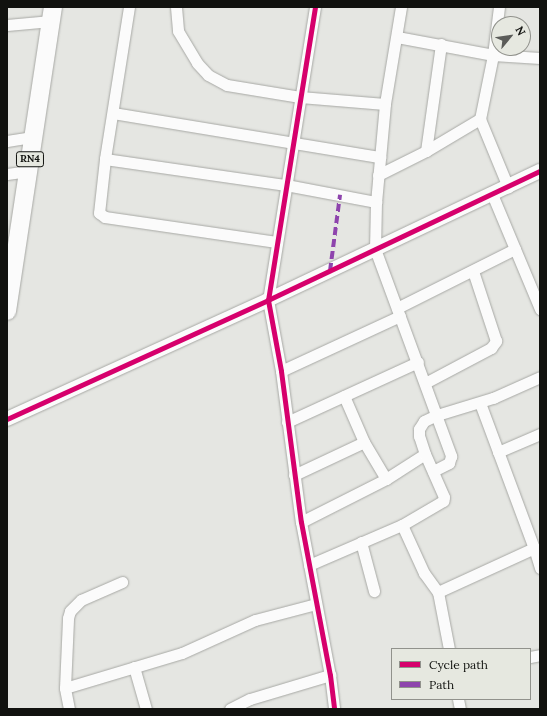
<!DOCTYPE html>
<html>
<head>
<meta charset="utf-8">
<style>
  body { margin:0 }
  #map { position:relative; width:547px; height:716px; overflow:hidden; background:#e5e6e2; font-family:Lora,serif }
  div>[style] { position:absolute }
  .roads { filter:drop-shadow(0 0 1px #a7a8a4) drop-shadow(0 0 1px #a7a8a4) }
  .minor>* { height:11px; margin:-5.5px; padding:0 5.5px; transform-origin:5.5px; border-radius:5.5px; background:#fbfbfb }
  .tertiary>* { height:14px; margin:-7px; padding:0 7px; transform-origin:7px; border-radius:7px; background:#fbfbfb }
  .primary>* { height:18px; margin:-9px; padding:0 9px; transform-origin:9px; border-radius:9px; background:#fbfbfb }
  .quiet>* { height:4px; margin-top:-2px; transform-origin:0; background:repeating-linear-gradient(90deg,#8e44ad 0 8px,transparent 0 12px) }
  .cycleway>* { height:5px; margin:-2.5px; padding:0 2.5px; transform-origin:2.5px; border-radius:2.5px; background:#d6006c }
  span { translate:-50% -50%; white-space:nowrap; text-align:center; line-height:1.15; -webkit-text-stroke:4px #e6e8e0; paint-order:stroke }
  .shield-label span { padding:1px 3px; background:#e6e8e0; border:1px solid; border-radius:3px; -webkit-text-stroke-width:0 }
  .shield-label { font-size:10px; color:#11120f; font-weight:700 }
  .frame { position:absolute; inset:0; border:8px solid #11120f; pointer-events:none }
  .legend { position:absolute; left:391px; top:648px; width:140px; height:52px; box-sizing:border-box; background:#e6e8e0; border:1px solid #91928c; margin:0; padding:5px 7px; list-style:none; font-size:12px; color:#11120f }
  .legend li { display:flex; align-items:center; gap:8px; height:20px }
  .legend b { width:20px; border:1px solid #91928c }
  .north { position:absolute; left:491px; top:16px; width:40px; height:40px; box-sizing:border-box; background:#e6e8e0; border:1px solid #91928c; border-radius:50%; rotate:61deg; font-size:11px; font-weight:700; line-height:16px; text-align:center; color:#11120f }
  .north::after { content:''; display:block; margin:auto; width:14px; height:18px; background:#5b5c59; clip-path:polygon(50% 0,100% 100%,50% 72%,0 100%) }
</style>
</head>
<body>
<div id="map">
  <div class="roads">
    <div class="minor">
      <div style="left:129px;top:7px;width:154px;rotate:99deg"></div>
      <div style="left:105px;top:159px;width:54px;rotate:96.3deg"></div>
      <div style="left:99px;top:213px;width:7px;rotate:34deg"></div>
      <div style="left:105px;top:217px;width:173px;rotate:8.3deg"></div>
      <div style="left:176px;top:7px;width:24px;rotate:85deg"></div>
      <div style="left:178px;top:31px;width:37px;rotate:59deg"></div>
      <div style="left:197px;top:63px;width:16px;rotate:47deg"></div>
      <div style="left:208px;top:75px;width:21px;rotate:28deg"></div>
      <div style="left:227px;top:85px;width:74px;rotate:9.3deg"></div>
      <div style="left:300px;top:97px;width:85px;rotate:4.7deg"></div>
      <div style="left:315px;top:7px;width:297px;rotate:99.1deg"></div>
      <div style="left:268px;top:300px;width:72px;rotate:79.6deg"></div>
      <div style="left:281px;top:371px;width:152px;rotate:82.5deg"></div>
      <div style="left:301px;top:522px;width:156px;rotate:79.3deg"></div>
      <div style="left:330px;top:675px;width:34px;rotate:83deg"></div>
      <div style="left:401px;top:7px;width:98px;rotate:99.4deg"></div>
      <div style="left:385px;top:104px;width:98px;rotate:95.2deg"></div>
      <div style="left:376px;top:202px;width:47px;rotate:91.2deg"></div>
      <div style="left:375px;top:249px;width:221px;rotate:69.8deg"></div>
      <div style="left:451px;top:456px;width:7px;rotate:106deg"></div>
      <div style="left:449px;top:463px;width:18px;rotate:153deg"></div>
      <div style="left:7px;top:25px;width:44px;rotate:-5.2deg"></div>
      <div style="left:397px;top:37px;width:98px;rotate:10.6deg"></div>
      <div style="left:493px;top:55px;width:47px;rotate:3.7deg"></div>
      <div style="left:113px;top:113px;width:271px;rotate:9.4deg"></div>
      <div style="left:480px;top:119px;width:74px;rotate:67.6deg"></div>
      <div style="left:7px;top:141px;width:26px;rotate:-9deg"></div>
      <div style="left:426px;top:151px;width:108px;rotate:-82deg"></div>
      <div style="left:105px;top:159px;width:183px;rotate:8.2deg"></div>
      <div style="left:286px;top:185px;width:92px;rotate:10.7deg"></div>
      <div style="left:7px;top:174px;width:21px;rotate:-8deg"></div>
      <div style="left:378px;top:175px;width:54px;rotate:-26.6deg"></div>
      <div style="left:426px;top:151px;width:63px;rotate:-30.7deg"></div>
      <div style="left:480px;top:119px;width:65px;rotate:-78.5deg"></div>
      <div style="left:493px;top:55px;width:48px;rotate:-82.9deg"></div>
      <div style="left:492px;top:194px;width:125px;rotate:67.3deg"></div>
      <div style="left:397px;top:308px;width:132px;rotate:-26.6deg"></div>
      <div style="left:281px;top:371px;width:131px;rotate:-24.8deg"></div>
      <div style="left:425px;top:383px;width:75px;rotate:-27.9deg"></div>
      <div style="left:491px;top:348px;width:9px;rotate:-54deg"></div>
      <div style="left:496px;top:341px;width:74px;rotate:-108.2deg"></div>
      <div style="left:344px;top:396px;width:50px;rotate:66.5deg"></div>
      <div style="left:364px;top:442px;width:43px;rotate:59.3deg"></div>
      <div style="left:480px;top:403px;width:155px;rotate:69.6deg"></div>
      <div style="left:287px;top:422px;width:144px;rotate:-24.6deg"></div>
      <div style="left:498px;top:452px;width:46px;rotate:-23.2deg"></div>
      <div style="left:294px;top:475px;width:77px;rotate:-25.2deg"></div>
      <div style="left:301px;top:522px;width:95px;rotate:-26.8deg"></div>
      <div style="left:386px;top:479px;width:46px;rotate:-32.7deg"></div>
      <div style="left:402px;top:525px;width:53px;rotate:65.4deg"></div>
      <div style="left:424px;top:573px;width:24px;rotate:54deg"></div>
      <div style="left:438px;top:592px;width:58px;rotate:79.1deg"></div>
      <div style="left:361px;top:542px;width:51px;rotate:75.1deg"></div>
      <div style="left:309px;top:565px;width:101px;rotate:-23.3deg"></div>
      <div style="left:402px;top:525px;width:48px;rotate:-30.3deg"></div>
      <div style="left:443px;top:501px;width:4px;rotate:-76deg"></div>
      <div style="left:444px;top:497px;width:47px;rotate:-113.8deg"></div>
      <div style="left:425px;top:454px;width:19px;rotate:-108deg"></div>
      <div style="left:419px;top:436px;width:7px;rotate:-90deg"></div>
      <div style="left:419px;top:429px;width:9px;rotate:-58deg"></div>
      <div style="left:424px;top:421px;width:14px;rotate:-25deg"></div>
      <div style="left:437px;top:415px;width:59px;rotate:-16.9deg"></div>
      <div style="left:493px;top:398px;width:51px;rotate:-24.1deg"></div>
      <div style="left:438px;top:592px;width:106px;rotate:-24.6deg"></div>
      <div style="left:534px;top:548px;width:21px;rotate:73deg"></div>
      <div style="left:530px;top:657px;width:10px;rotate:-11deg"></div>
      <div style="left:134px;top:667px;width:44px;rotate:74.1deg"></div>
      <div style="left:65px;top:688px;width:122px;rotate:-16.7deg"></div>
      <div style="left:182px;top:653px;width:80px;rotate:-24.3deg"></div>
      <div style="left:255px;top:620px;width:63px;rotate:-14.7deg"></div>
      <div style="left:458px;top:699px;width:10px;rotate:79deg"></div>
      <div style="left:69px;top:709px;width:21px;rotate:-101deg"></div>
      <div style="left:65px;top:688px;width:70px;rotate:-87.5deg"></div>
      <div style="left:68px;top:618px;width:7px;rotate:-74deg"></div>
      <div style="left:70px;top:611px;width:16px;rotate:-45deg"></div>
      <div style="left:81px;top:600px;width:45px;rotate:-23.7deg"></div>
      <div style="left:230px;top:709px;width:22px;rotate:-27deg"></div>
      <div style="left:250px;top:699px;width:84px;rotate:-16.7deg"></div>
    </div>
    <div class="tertiary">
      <div style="left:7px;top:419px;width:287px;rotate:-24.5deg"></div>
      <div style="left:268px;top:300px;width:301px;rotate:-25.4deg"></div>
    </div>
    <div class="primary">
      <div style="left:7px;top:311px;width:307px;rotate:-81.4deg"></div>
    </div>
  </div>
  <div class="quiet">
    <div style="left:330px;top:271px;width:77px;rotate:-82.5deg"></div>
  </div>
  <div class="cycleway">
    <div style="left:315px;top:7px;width:297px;rotate:99.1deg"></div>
    <div style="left:268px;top:300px;width:72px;rotate:79.6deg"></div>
    <div style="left:281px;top:371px;width:152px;rotate:82.5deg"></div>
    <div style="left:301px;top:522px;width:156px;rotate:79.3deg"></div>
    <div style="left:330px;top:675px;width:34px;rotate:83deg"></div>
    <div style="left:7px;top:419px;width:287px;rotate:-24.5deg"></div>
    <div style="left:268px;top:300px;width:301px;rotate:-25.4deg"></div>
  </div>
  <div class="shield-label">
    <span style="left:30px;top:159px">RN4</span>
  </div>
  <div class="frame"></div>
  <ul class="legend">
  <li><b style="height:5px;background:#d6006c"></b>Cycle path</li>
  <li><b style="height:5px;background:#8e44ad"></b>Path</li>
  </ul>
  <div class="north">N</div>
</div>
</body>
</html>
